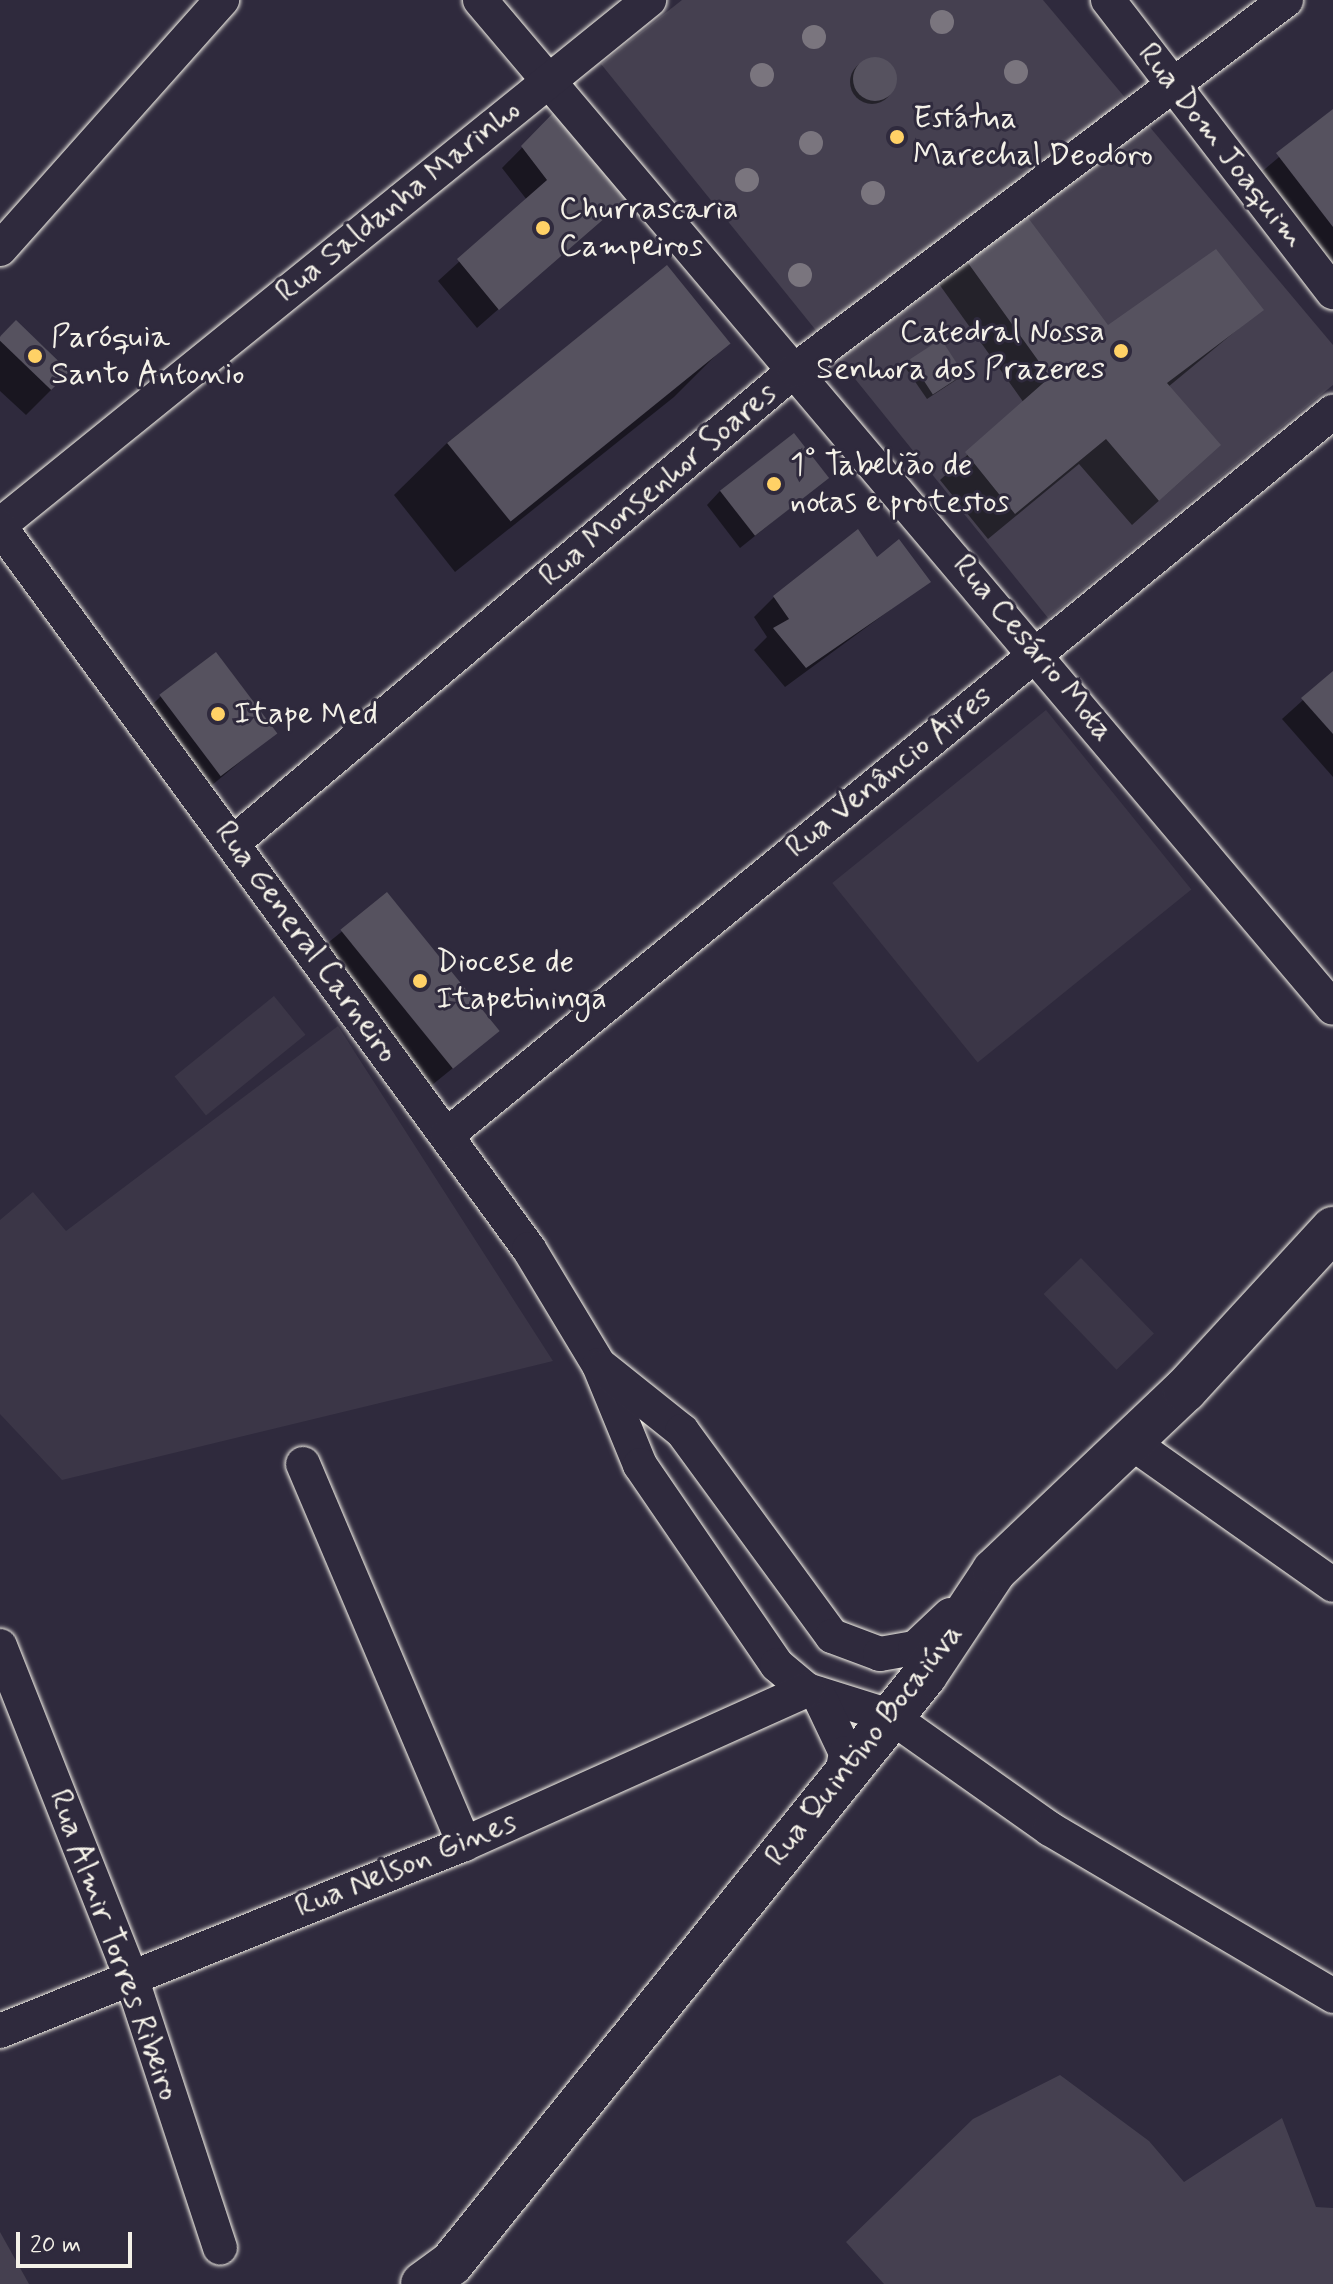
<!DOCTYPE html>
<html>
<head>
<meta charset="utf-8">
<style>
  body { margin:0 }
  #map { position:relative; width:1333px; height:2284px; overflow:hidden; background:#2f2a3d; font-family:Mynerve,sans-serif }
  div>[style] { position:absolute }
  .built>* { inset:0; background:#3b3647; transform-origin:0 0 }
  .green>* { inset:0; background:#454050 }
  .shadow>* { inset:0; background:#0007; transform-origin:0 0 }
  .round { border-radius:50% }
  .building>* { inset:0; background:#56525f; transform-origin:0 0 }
  .roads { filter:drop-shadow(0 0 2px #f4f1e8) drop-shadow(0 0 2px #f4f1e8) }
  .street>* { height:34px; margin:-17px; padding:0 17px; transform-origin:17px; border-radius:17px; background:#2f2a3d }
  .primary>* { height:44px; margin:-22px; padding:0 22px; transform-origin:22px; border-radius:22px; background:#2f2a3d }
  .trees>* { width:24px; height:24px; margin:-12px; border-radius:50%; background:#7a757e }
  .dots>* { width:22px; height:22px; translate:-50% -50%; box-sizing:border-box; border:4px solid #2f2a3d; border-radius:50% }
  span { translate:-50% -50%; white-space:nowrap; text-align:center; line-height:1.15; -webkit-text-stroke:6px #2f2a3d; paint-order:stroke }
  .poi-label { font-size:32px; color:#f4f1e8 }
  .left { translate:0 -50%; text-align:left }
  .right { translate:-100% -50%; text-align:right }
  .street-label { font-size:32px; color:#f4f1e8 }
  .scale { position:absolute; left:16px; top:2232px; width:116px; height:36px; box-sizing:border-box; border:4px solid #f4f1e8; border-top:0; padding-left:10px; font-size:24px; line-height:28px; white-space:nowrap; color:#f4f1e8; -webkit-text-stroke:6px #2f2a3d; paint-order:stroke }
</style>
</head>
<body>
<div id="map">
  <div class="built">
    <div style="left:1046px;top:710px;width:231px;height:275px;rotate:51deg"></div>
    <div style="left:274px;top:996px;width:50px;height:128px;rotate:51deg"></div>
    <div style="clip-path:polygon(338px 1026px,553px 1361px,62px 1480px,0 1414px,0 1220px,33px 1192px,66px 1231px)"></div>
    <div style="left:1081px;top:1258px;width:105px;height:52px;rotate:46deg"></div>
  </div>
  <div class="green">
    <div style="clip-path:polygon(682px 0,1043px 0,1333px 345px,1333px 385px,1048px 618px,601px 64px)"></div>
    <div style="clip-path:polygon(1060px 2075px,1149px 2141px,1184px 2182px,1282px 2118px,1316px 2207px,1333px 2208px,1333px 2284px,884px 2284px,846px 2242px,973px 2119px)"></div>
    <div style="clip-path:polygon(0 2232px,29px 2284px,0 2284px)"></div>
  </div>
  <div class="shadow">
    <div class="round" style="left:850px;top:60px;width:44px;height:44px"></div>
    <div style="clip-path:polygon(1333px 111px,1333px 288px,1251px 181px)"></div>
    <div style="clip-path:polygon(557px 112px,626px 197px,477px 328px,438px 281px,527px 200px,502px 168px)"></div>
    <div style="clip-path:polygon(965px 258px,1108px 328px,1261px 310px,1168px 387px,1192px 471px,1132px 525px,1079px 464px,988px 539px,940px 480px,1024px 403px,939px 284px)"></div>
    <div style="clip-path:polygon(667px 268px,727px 344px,674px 397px,455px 572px,394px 495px,447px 443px)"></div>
    <div style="clip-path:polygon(16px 322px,52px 389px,26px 415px,0 391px,0 337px)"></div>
    <div style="clip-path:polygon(912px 361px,956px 380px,927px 399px,905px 367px)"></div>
    <div style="clip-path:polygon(827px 478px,740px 548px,707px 505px,720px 491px)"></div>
    <div style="clip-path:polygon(876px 560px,928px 582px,785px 687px,754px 650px,767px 637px,754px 617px,774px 597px)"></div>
    <div style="clip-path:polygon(1333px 673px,1333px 777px,1282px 719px)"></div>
    <div style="clip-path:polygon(161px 696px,275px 733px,200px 795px,141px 716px)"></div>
    <div style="left:387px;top:895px;width:176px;height:87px;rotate:51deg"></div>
  </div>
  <div class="building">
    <div class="round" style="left:853px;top:57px;width:44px;height:44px"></div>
    <div style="clip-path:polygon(557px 109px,629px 197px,499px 310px,457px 259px,547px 180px,521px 146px)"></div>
    <div style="clip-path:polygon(1333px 109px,1333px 227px,1276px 153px)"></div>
    <div style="clip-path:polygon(1026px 215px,1108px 325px,1216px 249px,1264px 310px,1167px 383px,1221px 445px,1159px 501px,1106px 439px,1015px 514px,965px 452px,1050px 377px,963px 256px)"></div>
    <div style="left:667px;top:265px;width:101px;height:283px;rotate:51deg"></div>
    <div style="left:16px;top:320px;width:74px;height:26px;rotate:44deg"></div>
    <div style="left:941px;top:339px;width:42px;height:37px;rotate:57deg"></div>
    <div style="left:794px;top:433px;width:57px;height:94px;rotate:52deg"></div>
    <div style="clip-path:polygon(858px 529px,877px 557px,899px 539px,931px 582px,806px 668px,773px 628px,789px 619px,773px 596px)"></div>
    <div style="left:216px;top:652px;width:102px;height:71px;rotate:53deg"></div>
    <div style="clip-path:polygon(1333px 671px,1333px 734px,1301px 698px)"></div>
    <div style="left:387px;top:892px;width:179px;height:60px;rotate:51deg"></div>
  </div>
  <div class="roads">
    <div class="street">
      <div style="left:480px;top:0;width:1320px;rotate:49.76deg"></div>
      <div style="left:1108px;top:0;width:369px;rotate:52.4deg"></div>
      <div style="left:0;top:249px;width:334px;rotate:-48.3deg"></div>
      <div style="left:0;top:525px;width:835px;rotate:-38.97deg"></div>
      <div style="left:0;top:527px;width:895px;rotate:53.77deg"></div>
      <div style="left:529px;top:1249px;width:135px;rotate:58.9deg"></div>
      <div style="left:599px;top:1365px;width:108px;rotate:67.7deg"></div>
      <div style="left:640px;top:1465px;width:242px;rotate:55.6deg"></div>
      <div style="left:777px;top:1665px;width:39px;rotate:40deg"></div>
      <div style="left:807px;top:1690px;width:87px;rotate:17.4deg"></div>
      <div style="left:890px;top:1716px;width:196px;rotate:35.2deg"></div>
      <div style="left:1050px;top:1829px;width:329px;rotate:30.5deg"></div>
      <div style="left:234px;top:842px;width:733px;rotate:-40.08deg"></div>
      <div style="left:795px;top:370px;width:615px;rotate:-37deg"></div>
      <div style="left:447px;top:1135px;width:1144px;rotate:-39.22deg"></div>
      <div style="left:603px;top:1368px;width:101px;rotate:38.6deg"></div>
      <div style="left:682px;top:1431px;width:254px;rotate:53.8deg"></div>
      <div style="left:832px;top:1636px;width:51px;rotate:20.6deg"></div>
      <div style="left:880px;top:1654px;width:36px;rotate:-10deg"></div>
      <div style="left:915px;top:1648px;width:48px;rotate:-43.3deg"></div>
      <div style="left:1132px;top:1443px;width:246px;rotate:35.2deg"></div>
      <div style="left:303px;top:1464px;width:413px;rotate:67deg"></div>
      <div style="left:0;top:1646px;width:353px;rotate:68.4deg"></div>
      <div style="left:130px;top:1974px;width:288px;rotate:71.8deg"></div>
      <div style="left:818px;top:1694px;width:65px;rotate:64.6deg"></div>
      <div style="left:846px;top:1753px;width:25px;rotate:101deg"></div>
      <div style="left:0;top:2031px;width:500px;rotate:-21.95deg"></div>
      <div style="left:464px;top:1844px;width:376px;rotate:-24.2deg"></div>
    </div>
    <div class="primary">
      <div style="left:423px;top:2284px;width:34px;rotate:-36deg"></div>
      <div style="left:451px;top:2264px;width:756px;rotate:-51.17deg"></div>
      <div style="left:925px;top:1675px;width:125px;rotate:-56.4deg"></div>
      <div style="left:994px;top:1571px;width:263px;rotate:-43.5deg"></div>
      <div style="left:1185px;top:1390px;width:219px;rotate:-47.4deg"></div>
    </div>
  </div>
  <div class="trees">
    <div style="left:942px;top:22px"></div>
    <div style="left:814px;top:37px"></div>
    <div style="left:1016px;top:72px"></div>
    <div style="left:762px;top:75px"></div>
    <div style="left:811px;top:143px"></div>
    <div style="left:747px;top:180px"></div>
    <div style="left:873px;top:193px"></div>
    <div style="left:800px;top:275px"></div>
  </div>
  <div class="dots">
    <div style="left:897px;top:137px;background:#ffd166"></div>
    <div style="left:543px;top:228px;background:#ffd166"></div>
    <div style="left:1121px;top:351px;background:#ffd166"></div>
    <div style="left:35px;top:356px;background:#ffd166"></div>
    <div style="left:774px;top:484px;background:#ffd166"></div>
    <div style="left:218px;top:714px;background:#ffd166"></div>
    <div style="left:420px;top:981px;background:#ffd166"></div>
  </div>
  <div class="poi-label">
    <span class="left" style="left:913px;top:137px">Estátua<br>Marechal Deodoro</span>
    <span class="left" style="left:559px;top:228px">Churrascaria<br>Campeiros</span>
    <span class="right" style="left:1105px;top:351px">Catedral Nossa<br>Senhora dos Prazeres</span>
    <span class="left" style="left:51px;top:356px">Paróquia<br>Santo Antonio</span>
    <span class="left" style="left:790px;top:484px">1° Tabelião de<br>notas e protestos</span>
    <span class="left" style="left:234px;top:714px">Itape Med</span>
    <span class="left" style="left:436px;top:981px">Diocese de<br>Itapetininga</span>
  </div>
  <div class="street-label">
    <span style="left:1221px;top:146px;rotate:52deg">Rua Dom Joaquim</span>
    <span style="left:398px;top:201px;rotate:-39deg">Rua Saldanha Marinho</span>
    <span style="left:658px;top:485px;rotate:-40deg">Rua Monsenhor Soares</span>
    <span style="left:1033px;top:648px;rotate:50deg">Rua Cesário Mota</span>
    <span style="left:889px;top:772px;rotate:-39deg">Rua Venâncio Aires</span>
    <span style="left:306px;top:942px;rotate:54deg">Rua General Carneiro</span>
    <span style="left:864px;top:1745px;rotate:-52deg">Rua Quintino Bocaiúva</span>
    <span style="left:406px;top:1865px;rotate:-22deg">Rua Nelson Gines</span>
    <span style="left:114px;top:1945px;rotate:70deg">Rua Almir Torres Ribeiro</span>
  </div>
  <div class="scale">20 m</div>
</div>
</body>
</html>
